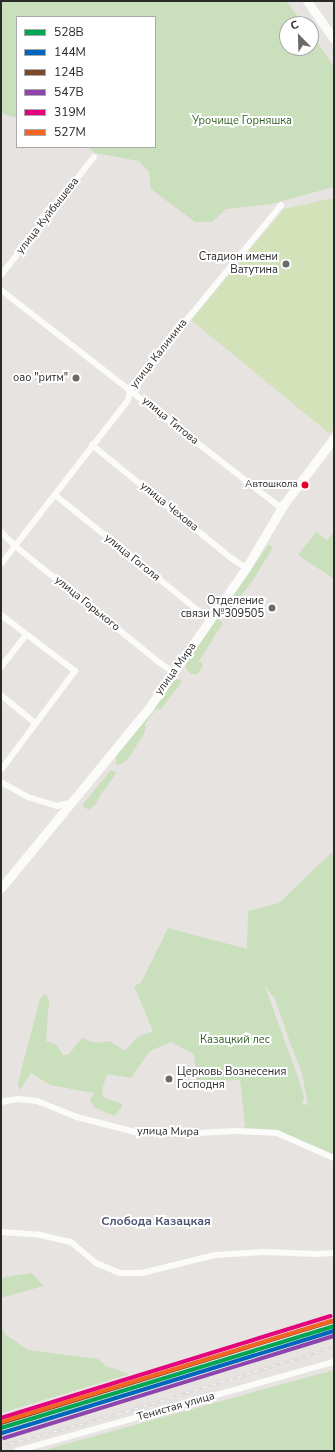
<!DOCTYPE html>
<html>
<head>
<meta charset="utf-8">
<style>
  body { margin:0 }
  #map { position:relative; width:335px; height:1452px; overflow:hidden; background:#e6e3e0; font-family:"Nunito Sans",sans-serif }
  div>[style] { position:absolute }
  .green>* { inset:0; background:#cadfbc }
  .pitch>* { inset:0; background:#d4e2ba }
  .minor>* { height:6px; margin:-3px; padding:0 3px; transform-origin:3px; border-radius:3px; background:#fbfbfa }
  .secondary>* { height:9px; margin:-4.5px; padding:0 4.5px; transform-origin:4.5px; border-radius:4.5px; background:#fbfbfa }
  .rail>* { height:3px; margin-top:-1.5px; transform-origin:0; background:repeating-linear-gradient(90deg,#fff 0 4.5px,#ddddde 0 9px); box-sizing:border-box; border-block:1px solid #ddddde }
  .rail-1>* { height:4px; margin:-2px; padding:0 2px; transform-origin:2px; border-radius:2px; background:#00a651 }
  .rail-2>* { height:4px; margin:-2px; padding:0 2px; transform-origin:2px; border-radius:2px; background:#0065bd }
  .rail-3>* { height:4px; margin:-2px; padding:0 2px; transform-origin:2px; border-radius:2px; background:#7a4b2a }
  .rail-4>* { height:4px; margin:-2px; padding:0 2px; transform-origin:2px; border-radius:2px; background:#8e44ad }
  .rail-5>* { height:4px; margin:-2px; padding:0 2px; transform-origin:2px; border-radius:2px; background:#e5007d }
  .rail-6>* { height:4px; margin:-2px; padding:0 2px; transform-origin:2px; border-radius:2px; background:#f26522 }
  .dots>* { width:11px; height:11px; translate:-50% -50%; box-sizing:border-box; border:2px solid #fff; border-radius:50% }
  span { translate:-50% -50%; white-space:nowrap; text-align:center; line-height:1.15; -webkit-text-stroke:4px #fff; paint-order:stroke }
  .bus-label { font-size:10px; color:#292929 }
  .right { translate:-100% -50%; text-align:right }
  .park-label { font-size:11px; color:#2f5e21 }
  .street-label { font-size:11px; color:#292929 }
  .poi-label { font-size:11px; color:#292929 }
  .left { translate:0 -50%; text-align:left }
  .neighbourhood-label { font-size:12px; color:#4e5674; font-weight:700 }
  .frame { position:absolute; inset:0; border:2px solid #292929; pointer-events:none }
  .legend { position:absolute; left:16px; top:16px; width:140px; height:132px; box-sizing:border-box; background:#fff; border:1px solid #a9a9a9; margin:0; padding:5px 7px; list-style:none; font-size:12px; color:#292929 }
  .legend li { display:flex; align-items:center; gap:8px; height:20px }
  .legend b { width:20px; border:1px solid #a9a9a9 }
  .north { position:absolute; left:279px; top:16px; width:40px; height:40px; box-sizing:border-box; background:#fff; border:1px solid #a9a9a9; border-radius:50%; rotate:337deg; font-size:11px; font-weight:700; line-height:16px; text-align:center; color:#292929 }
  .north::after { content:''; display:block; margin:auto; width:14px; height:18px; background:#6b6a69; clip-path:polygon(50% 0,100% 100%,50% 72%,0 100%) }
</style>
</head>
<body>
<div id="map">
  <div class="green">
    <div style="clip-path:polygon(1px 1px,286px 1px,304px 24px,287px 24px,287px 48px,311px 48px,311px 33px,334px 67px,334px 187px,271px 204px,226px 209px,212px 222px,195px 222px,151px 189px,149px 172px,139px 161px,95px 153px,88px 147px,155px 147px,155px 17px,17px 17px,17px 118px,1px 113px)"></div>
    <div style="clip-path:polygon(334px 531px,334px 579px,298px 555px,316px 532px,327px 540px)"></div>
    <div style="clip-path:polygon(269px 544px,273px 547px,255px 577px,235px 604px,235px 608px,227px 616px,223px 612px,224px 608px)"></div>
    <div style="clip-path:polygon(217px 618px,222px 622px,222px 624px,199px 661px,203px 664px,202px 668px,197px 674px,191px 674px,187px 670px,185px 665px)"></div>
    <div style="clip-path:polygon(177px 679px,182px 681px,180px 684px,162px 708px,155px 710px,145px 724px,146px 727px,143px 736px,127px 760px,120px 765px,116px 764px,116px 756px,172px 682px)"></div>
    <div style="clip-path:polygon(111px 770px,116px 773px,100px 796px,96px 804px,89px 810px,84px 807px,83px 804px)"></div>
    <div style="clip-path:polygon(evenodd,331px 853px,334px 857px,334px 1155px,277px 1130px,244px 1128px,245px 1124px,249px 1123px,245px 1123px,240px 1080px,197px 1082px,194px 1054px,171px 1042px,150px 1051px,131px 1078px,107px 1074px,102px 1090px,103px 1097px,122px 1104px,122px 1107px,114px 1116px,95px 1108px,90px 1100px,94px 1093px,50px 1085px,31px 1073px,20px 1090px,18px 1084px,22px 1067px,40px 999px,45px 994px,48px 997px,49px 1001px,46px 1041px,57px 1045px,63px 1055px,69px 1054px,82px 1038px,96px 1043px,110px 1041px,125px 1051px,138px 1037px,153px 1031px,134px 986px,141px 983px,168px 928px,247px 949px,248px 911px,279px 903px,331px 853px,264px 984px,275px 999px,292px 1048px,302px 1073px,308px 1105px,302px 1104px,304px 1098px,299px 1080px,264px 984px)"></div>
    <div style="clip-path:polygon(32px 1273px,43px 1286px,1px 1298px,1px 1279px,6px 1277px)"></div>
    <div style="clip-path:polygon(1px 1327px,6px 1335px,28px 1350px,98px 1359px,106px 1366px,129px 1374px,1px 1413px)"></div>
    <div style="clip-path:polygon(334px 1370px,334px 1451px,43px 1451px,59px 1446px)"></div>
  </div>
  <div class="pitch">
    <div style="clip-path:polygon(334px 198px,334px 429px,330px 434px,191px 320px,284px 209px)"></div>
  </div>
  <div class="minor">
    <div style="left:1px;top:275px;width:150px;rotate:-51.8deg"></div>
    <div style="left:1px;top:290px;width:356px;rotate:37.9deg"></div>
    <div style="left:92px;top:445px;width:179px;rotate:39.1deg"></div>
    <div style="left:231px;top:558px;width:18px;rotate:34deg"></div>
    <div style="left:55px;top:495px;width:201px;rotate:38.9deg"></div>
    <div style="left:1px;top:532px;width:20px;rotate:45deg"></div>
    <div style="left:15px;top:546px;width:186px;rotate:38.9deg"></div>
    <div style="left:160px;top:663px;width:18px;rotate:34deg"></div>
    <div style="left:1px;top:564px;width:207px;rotate:-52.2deg"></div>
    <div style="left:128px;top:400px;width:11px;rotate:-80deg"></div>
    <div style="left:130px;top:389px;width:238px;rotate:-50.6deg"></div>
    <div style="left:1px;top:615px;width:93px;rotate:37.1deg"></div>
    <div style="left:75px;top:671px;width:124px;rotate:126.8deg"></div>
    <div style="left:1px;top:667px;width:41px;rotate:-52deg"></div>
    <div style="left:1px;top:695px;width:45px;rotate:39.6deg"></div>
    <div style="left:1px;top:782px;width:31px;rotate:29deg"></div>
    <div style="left:28px;top:797px;width:30px;rotate:17deg"></div>
    <div style="left:57px;top:806px;width:16px;rotate:-15deg"></div>
    <div style="left:1px;top:1102px;width:17px;rotate:-10deg"></div>
    <div style="left:18px;top:1099px;width:19px;rotate:6deg"></div>
    <div style="left:37px;top:1101px;width:43px;rotate:21.8deg"></div>
    <div style="left:77px;top:1117px;width:64px;rotate:14.5deg"></div>
    <div style="left:139px;top:1133px;width:59px"></div>
    <div style="left:198px;top:1133px;width:39px;rotate:-3deg"></div>
    <div style="left:237px;top:1131px;width:40px;rotate:2.9deg"></div>
    <div style="left:277px;top:1133px;width:62px;rotate:23.7deg"></div>
    <div style="left:1px;top:1232px;width:39px;rotate:4deg"></div>
    <div style="left:40px;top:1235px;width:32px;rotate:13deg"></div>
    <div style="left:71px;top:1242px;width:33px;rotate:40deg"></div>
    <div style="left:96px;top:1263px;width:25px;rotate:23deg"></div>
    <div style="left:119px;top:1273px;width:23px"></div>
    <div style="left:142px;top:1273px;width:75px;rotate:-13.9deg"></div>
    <div style="left:215px;top:1255px;width:49px;rotate:-3.5deg"></div>
    <div style="left:264px;top:1252px;width:53px;rotate:2.2deg"></div>
    <div style="left:317px;top:1254px;width:17px;rotate:-3deg"></div>
    <div style="left:17px;top:1451px;width:329px;rotate:-15.7deg"></div>
  </div>
  <div class="secondary">
    <div style="left:307px;top:1px;width:47px;rotate:54.6deg"></div>
    <div style="left:1px;top:888px;width:232px;rotate:-50.6deg"></div>
    <div style="left:148px;top:709px;width:172px;rotate:-55.2deg"></div>
    <div style="left:246px;top:568px;width:74px;rotate:-59.3deg"></div>
    <div style="left:284px;top:504px;width:83px;rotate:-52.9deg"></div>
  </div>
  <div class="rail">
    <div style="left:1px;top:1446px;width:120px;rotate:-15.4deg"></div>
    <div style="left:117px;top:1414px;width:227px;rotate:-17.2deg"></div>
  </div>
  <div class="rail-1">
    <div style="left:1px;top:1428px;width:348px;rotate:-17deg"></div>
  </div>
  <div class="rail-2">
    <div style="left:2px;top:1433px;width:347px;rotate:-17.1deg"></div>
  </div>
  <div class="rail-3">
    <div style="left:1px;top:1423px;width:347px;rotate:-17.1deg"></div>
  </div>
  <div class="rail-4">
    <div style="left:4px;top:1438px;width:345px;rotate:-17.2deg"></div>
  </div>
  <div class="rail-5">
    <div style="left:1px;top:1418px;width:345px;rotate:-17.2deg"></div>
  </div>
  <div class="rail-6">
    <div style="left:1px;top:1422px;width:348px;rotate:-17deg"></div>
  </div>
  <div class="dots">
    <div style="left:286px;top:264px;background:#6b6a69"></div>
    <div style="left:76px;top:378px;background:#6b6a69"></div>
    <div style="left:305px;top:485px;background:#e4002b"></div>
    <div style="left:272px;top:608px;background:#6b6a69"></div>
    <div style="left:169px;top:1079px;background:#6b6a69"></div>
  </div>
  <div class="bus-label">
    <span class="right" style="left:298px;top:485px">Автошкола</span>
  </div>
  <div class="park-label">
    <span style="left:242px;top:121px">Урочище Горняшка</span>
    <span style="left:235px;top:1040px">Казацкий лес</span>
  </div>
  <div class="street-label">
    <span style="left:48px;top:216px;rotate:-52deg">улица Куйбышева</span>
    <span style="left:159px;top:354px;rotate:-52deg">улица Калинина</span>
    <span style="left:170px;top:421px;rotate:39deg">улица Титова</span>
    <span style="left:169px;top:507px;rotate:39deg">улица Чехова</span>
    <span style="left:132px;top:558px;rotate:39deg">улица Гоголя</span>
    <span style="left:87px;top:604px;rotate:39deg">улица Горького</span>
    <span style="left:176px;top:669px;rotate:-54deg">улица Мира</span>
    <span style="left:168px;top:1132px;rotate:1deg">улица Мира</span>
    <span style="left:176px;top:1407px;rotate:-16deg">Тенистая улица</span>
  </div>
  <div class="poi-label">
    <span class="right" style="left:278px;top:264px">Стадион имени<br>Ватутина</span>
    <span class="right" style="left:68px;top:378px">оао "ритм"</span>
    <span class="right" style="left:264px;top:608px">Отделение<br>связи №309505</span>
    <span class="left" style="left:177px;top:1079px">Церковь Вознесения<br>Господня</span>
  </div>
  <div class="neighbourhood-label">
    <span style="left:156px;top:1222px">Слобода Казацкая</span>
  </div>
  <div class="frame"></div>
  <ul class="legend">
  <li><b style="height:5px;background:#00a651"></b>528В</li>
  <li><b style="height:5px;background:#0065bd"></b>144М</li>
  <li><b style="height:5px;background:#7a4b2a"></b>124В</li>
  <li><b style="height:5px;background:#8e44ad"></b>547В</li>
  <li><b style="height:5px;background:#e5007d"></b>319М</li>
  <li><b style="height:5px;background:#f26522"></b>527М</li>
  </ul>
  <div class="north">С</div>
</div>
</body>
</html>
